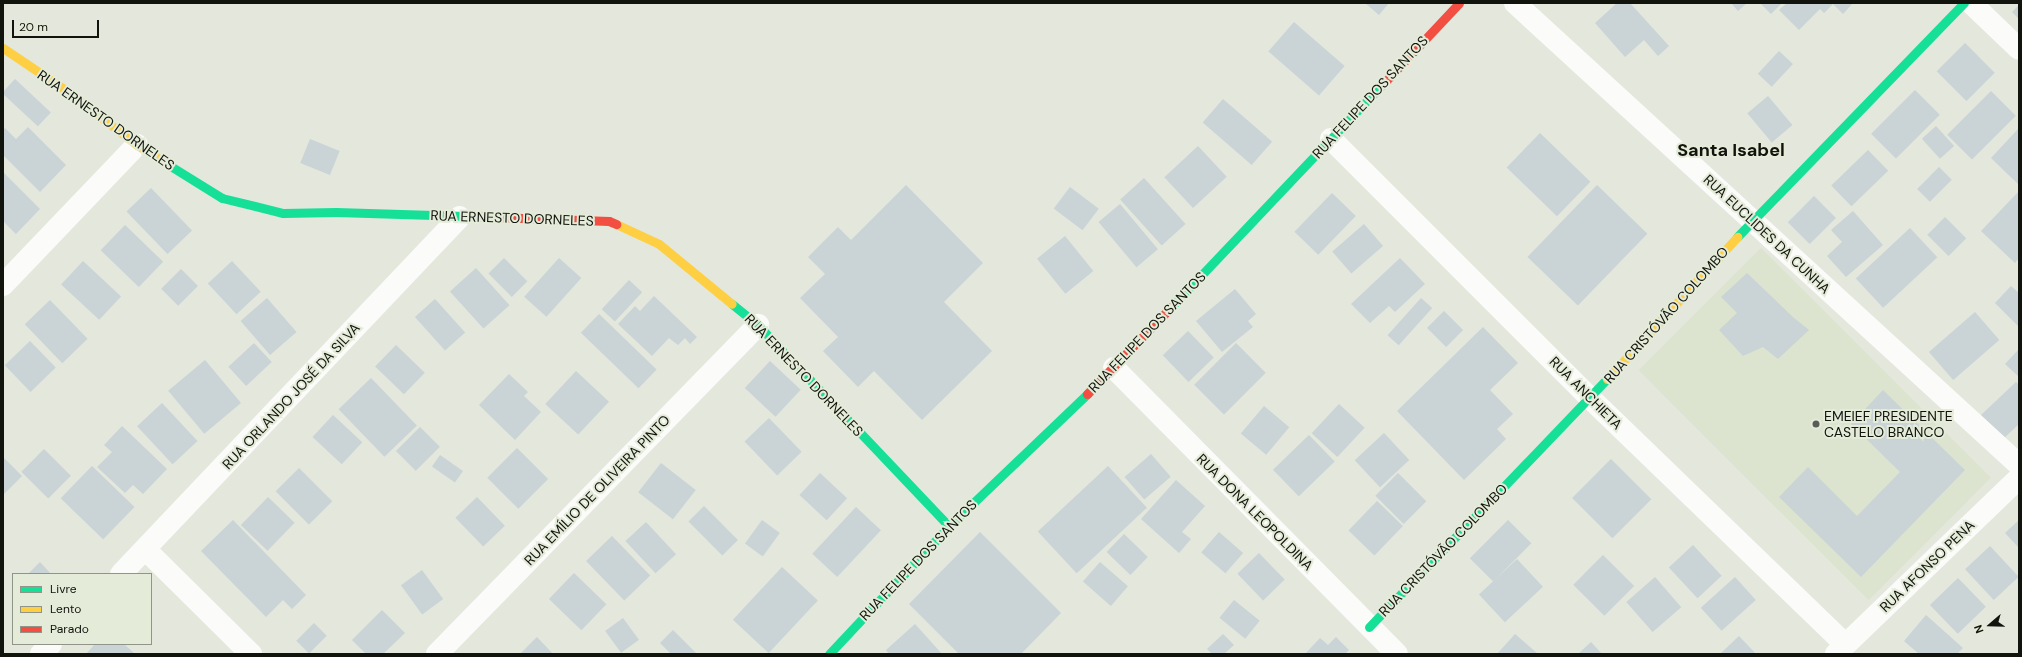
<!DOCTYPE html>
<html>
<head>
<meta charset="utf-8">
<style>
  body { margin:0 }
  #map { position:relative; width:2022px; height:657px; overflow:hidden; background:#e3e7dc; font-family:"DM Sans",sans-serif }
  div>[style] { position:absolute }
  .built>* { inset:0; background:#dce4d0; transform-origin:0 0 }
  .building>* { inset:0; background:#cad3d6; transform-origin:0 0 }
  .street>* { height:22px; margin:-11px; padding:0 11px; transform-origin:11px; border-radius:11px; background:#fbfbfa }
  .fast>* { height:9px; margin:-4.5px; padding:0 4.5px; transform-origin:4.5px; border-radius:4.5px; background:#16e098 }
  .slow>* { height:9px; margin:-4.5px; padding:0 4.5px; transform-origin:4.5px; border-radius:4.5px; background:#ffcf43 }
  .jam>* { height:9px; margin:-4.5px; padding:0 4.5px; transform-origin:4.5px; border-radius:4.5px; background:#f24e42 }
  .dots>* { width:11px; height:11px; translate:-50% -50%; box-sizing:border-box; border:2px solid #e4ebd8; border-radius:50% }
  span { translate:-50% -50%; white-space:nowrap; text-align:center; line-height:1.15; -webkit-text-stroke:4px #e4ebd8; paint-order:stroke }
  .street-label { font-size:14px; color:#11130d }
  .poi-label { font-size:14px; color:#11130d }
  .left { translate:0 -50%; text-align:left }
  .district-label { font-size:18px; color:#11130d; font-weight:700 }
  .frame { position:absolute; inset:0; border:4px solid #11130d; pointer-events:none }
  .legend { position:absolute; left:12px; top:573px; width:140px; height:72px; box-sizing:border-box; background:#e4ebd8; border:1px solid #909587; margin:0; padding:5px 7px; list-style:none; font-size:12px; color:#11130d }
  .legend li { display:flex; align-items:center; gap:8px; height:20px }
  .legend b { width:20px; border:1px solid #909587 }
  .north { position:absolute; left:1970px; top:605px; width:40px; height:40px; -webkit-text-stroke:3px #e4ebd8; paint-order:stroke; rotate:250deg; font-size:11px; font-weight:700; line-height:16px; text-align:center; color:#11130d }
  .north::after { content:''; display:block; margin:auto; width:14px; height:18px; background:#11130d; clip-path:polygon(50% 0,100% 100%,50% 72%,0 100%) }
  .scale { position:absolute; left:12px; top:20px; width:87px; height:18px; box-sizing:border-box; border:2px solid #11130d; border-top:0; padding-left:5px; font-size:12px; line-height:14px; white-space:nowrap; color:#11130d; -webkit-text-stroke:3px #e4ebd8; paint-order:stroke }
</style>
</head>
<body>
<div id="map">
  <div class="built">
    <div style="left:1761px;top:248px;width:325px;height:173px;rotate:45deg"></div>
  </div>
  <div class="building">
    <div style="clip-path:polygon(1365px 3px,1389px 3px,1379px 15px)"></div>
    <div style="clip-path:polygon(1617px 3px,1630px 3px,1669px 46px,1658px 56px,1644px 40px,1625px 57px,1595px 23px)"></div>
    <div style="clip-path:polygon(1731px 3px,1747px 3px,1738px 11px)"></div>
    <div style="clip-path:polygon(1760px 3px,1782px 3px,1771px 14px)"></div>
    <div style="clip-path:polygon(1787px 3px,1853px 3px,1843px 14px,1833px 4px,1824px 13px,1820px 9px,1799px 30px,1779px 10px)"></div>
    <div style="clip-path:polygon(2019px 5px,2019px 19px,2012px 12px)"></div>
    <div style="left:1294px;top:22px;width:67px;height:39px;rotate:41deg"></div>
    <div style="left:1965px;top:43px;width:42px;height:40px;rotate:45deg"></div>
    <div style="left:1779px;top:51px;width:19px;height:31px;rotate:43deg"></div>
    <div style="left:15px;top:79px;width:49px;height:19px;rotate:43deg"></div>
    <div style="left:1915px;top:90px;width:35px;height:62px;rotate:45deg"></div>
    <div style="left:1991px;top:91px;width:35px;height:62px;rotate:45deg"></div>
    <div style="left:1768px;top:96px;width:38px;height:27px;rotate:50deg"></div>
    <div style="left:1223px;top:99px;width:65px;height:31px;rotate:41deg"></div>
    <div style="left:1936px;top:126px;width:27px;height:19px;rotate:48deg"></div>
    <div style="clip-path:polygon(28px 127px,66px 165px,40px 192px,3px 155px,3px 131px,5px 128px,16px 139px)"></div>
    <div style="clip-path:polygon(2019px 128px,2019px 183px,2018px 184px,1991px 158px)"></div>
    <div style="left:1540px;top:133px;width:70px;height:48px;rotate:44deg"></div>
    <div style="left:310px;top:139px;width:32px;height:26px;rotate:22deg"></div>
    <div style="left:1198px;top:146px;width:42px;height:46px;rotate:47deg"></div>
    <div style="left:1868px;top:150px;width:29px;height:51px;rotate:46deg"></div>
    <div style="left:1939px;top:167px;width:18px;height:31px;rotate:45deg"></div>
    <div style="clip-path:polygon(3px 172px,40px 209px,16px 234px,3px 221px)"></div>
    <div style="left:1144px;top:178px;width:62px;height:32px;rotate:48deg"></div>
    <div style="clip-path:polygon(906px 185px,983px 263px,944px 302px,992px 351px,922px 420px,874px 371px,858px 387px,823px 351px,838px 337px,800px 298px,825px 274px,808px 257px,838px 227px,851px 240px)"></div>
    <div style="left:1597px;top:185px;width:70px;height:100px;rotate:44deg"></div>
    <div style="left:1070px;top:187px;width:36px;height:27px;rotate:37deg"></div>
    <div style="left:151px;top:188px;width:59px;height:34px;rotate:46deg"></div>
    <div style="clip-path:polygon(2019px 191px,2019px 258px,2015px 263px,1981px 231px)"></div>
    <div style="left:1332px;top:193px;width:33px;height:54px;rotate:44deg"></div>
    <div style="left:1814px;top:196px;width:31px;height:37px;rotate:45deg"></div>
    <div style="left:1120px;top:204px;width:59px;height:28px;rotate:50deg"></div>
    <div style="clip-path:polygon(1853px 211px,1883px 245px,1846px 277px,1827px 256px,1842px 242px,1831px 230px)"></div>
    <div style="left:1945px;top:217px;width:30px;height:25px;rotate:45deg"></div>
    <div style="left:1364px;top:224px;width:29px;height:42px;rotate:49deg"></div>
    <div style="left:125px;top:225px;width:53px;height:35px;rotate:44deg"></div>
    <div style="left:1910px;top:228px;width:40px;height:74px;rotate:47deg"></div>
    <div style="left:1065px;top:236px;width:45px;height:36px;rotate:51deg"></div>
    <div style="left:504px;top:258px;width:33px;height:22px;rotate:45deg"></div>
    <div style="left:559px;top:258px;width:30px;height:52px;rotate:42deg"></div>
    <div style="clip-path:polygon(1400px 258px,1425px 284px,1395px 312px,1389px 306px,1370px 323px,1351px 304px)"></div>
    <div style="left:83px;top:261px;width:52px;height:32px;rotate:43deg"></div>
    <div style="left:232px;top:261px;width:42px;height:33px;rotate:47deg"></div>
    <div style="left:476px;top:268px;width:50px;height:35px;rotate:48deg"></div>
    <div style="left:181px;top:269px;width:24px;height:28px;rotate:45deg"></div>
    <div style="clip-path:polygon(1747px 273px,1794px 318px,1809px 330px,1778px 359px,1763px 347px,1743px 356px,1719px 330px,1737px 313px,1721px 297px)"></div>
    <div style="left:629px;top:280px;width:18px;height:40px;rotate:43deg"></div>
    <div style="clip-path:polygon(2011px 286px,2019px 293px,2019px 327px,1995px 303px)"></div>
    <div style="clip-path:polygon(1235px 289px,1256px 314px,1248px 321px,1253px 327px,1222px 352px,1196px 321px)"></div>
    <div style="clip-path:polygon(654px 296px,697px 337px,690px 344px,685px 338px,678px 345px,669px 338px,652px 356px,618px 324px,635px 306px,640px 311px)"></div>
    <div style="left:267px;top:298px;width:45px;height:35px;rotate:49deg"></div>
    <div style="left:1421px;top:298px;width:15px;height:50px;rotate:42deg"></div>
    <div style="left:435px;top:299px;width:45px;height:27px;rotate:48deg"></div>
    <div style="left:50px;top:300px;width:54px;height:35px;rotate:46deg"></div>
    <div style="left:1444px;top:311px;width:27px;height:24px;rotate:45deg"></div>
    <div style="left:1975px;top:312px;width:37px;height:61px;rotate:49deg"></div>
    <div style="left:599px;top:314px;width:80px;height:26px;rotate:44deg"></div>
    <div style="clip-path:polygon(1483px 327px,1518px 363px,1490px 390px,1513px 414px,1497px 429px,1506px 439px,1464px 480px,1397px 411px)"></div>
    <div style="left:1188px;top:331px;width:37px;height:35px;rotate:46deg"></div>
    <div style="left:30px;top:341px;width:37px;height:35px;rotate:46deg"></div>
    <div style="left:254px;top:343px;width:26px;height:35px;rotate:47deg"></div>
    <div style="left:1236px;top:343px;width:42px;height:59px;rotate:45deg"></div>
    <div style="left:396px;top:345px;width:40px;height:30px;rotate:44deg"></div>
    <div style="clip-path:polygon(2019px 349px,2019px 377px,2005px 364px)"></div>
    <div style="left:205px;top:360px;width:56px;height:48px;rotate:50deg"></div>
    <div style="left:770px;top:361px;width:42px;height:37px;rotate:43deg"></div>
    <div style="left:576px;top:371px;width:45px;height:45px;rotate:43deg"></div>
    <div style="clip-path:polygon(509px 374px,528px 392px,524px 396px,541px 412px,515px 440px,479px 405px)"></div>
    <div style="left:371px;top:378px;width:66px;height:45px;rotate:46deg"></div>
    <div style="clip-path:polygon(2016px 382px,2019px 385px,2019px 424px,2003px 439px,1981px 415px)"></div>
    <div style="clip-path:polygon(1883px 390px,1965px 470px,1861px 577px,1779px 497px,1808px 467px,1857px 516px,1900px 472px,1851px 424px)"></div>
    <div style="left:162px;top:403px;width:52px;height:34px;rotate:47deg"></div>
    <div style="left:1339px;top:404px;width:35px;height:40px;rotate:43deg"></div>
    <div style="left:1264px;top:406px;width:33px;height:36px;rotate:40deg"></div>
    <div style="left:333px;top:415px;width:40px;height:30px;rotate:43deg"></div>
    <div style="left:769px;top:418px;width:47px;height:34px;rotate:46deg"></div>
    <div style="clip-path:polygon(122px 426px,167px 469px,143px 494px,133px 485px,125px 493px,97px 467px,112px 452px,104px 445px)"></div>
    <div style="left:420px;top:427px;width:28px;height:34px;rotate:45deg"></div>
    <div style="left:1384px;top:433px;width:37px;height:40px;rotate:47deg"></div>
    <div style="left:1309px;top:435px;width:37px;height:50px;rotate:46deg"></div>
    <div style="left:517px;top:448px;width:44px;height:42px;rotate:45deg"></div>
    <div style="left:44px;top:449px;width:38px;height:32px;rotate:45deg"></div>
    <div style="left:1151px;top:454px;width:30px;height:35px;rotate:49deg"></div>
    <div style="left:440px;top:455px;width:28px;height:14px;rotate:35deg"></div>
    <div style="clip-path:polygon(3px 457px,22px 476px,3px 495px)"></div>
    <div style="left:1611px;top:459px;width:57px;height:55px;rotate:45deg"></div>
    <div style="left:661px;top:463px;width:44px;height:37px;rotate:38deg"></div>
    <div style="left:92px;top:466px;width:59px;height:45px;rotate:44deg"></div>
    <div style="left:1108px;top:466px;width:57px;height:96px;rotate:47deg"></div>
    <div style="left:299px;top:468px;width:47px;height:33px;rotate:45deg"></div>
    <div style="left:820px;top:473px;width:37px;height:30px;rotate:43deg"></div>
    <div style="left:1398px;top:473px;width:40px;height:32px;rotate:45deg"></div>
    <div style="clip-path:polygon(1176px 480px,1205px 506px,1182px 532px,1191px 539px,1179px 553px,1141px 519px)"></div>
    <div style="left:268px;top:497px;width:37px;height:39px;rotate:44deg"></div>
    <div style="left:477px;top:497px;width:40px;height:30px;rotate:46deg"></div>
    <div style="left:1377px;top:501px;width:36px;height:41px;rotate:44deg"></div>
    <div style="left:704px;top:506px;width:48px;height:22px;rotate:45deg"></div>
    <div style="left:856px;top:507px;width:34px;height:64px;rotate:43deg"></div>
    <div style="clip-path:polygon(233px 520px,306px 595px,292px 609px,283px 600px,266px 617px,201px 551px)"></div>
    <div style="left:762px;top:520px;width:22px;height:29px;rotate:36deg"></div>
    <div style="left:1508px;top:520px;width:33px;height:54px;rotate:45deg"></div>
    <div style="clip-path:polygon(2019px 520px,2019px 548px,2005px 533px)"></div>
    <div style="left:646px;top:522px;width:44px;height:28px;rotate:47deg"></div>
    <div style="clip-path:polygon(980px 532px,1061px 613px,1021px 654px,959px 654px,909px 604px)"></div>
    <div style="left:1219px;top:532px;width:32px;height:27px;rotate:41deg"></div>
    <div style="left:1124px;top:534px;width:33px;height:25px;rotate:44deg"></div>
    <div style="left:612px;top:536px;width:55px;height:36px;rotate:46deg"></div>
    <div style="left:1693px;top:545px;width:42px;height:33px;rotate:47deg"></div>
    <div style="left:1990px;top:546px;width:42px;height:34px;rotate:47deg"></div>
    <div style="left:1259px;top:553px;width:37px;height:30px;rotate:46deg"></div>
    <div style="left:1603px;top:555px;width:44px;height:42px;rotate:45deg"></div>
    <div style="left:1517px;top:559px;width:38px;height:52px;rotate:47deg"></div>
    <div style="clip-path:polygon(40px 562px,51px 574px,28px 574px)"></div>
    <div style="left:1100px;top:562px;width:37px;height:26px;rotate:41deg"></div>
    <div style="left:782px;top:567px;width:49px;height:72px;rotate:43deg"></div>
    <div style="left:422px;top:570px;width:36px;height:26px;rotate:54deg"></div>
    <div style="left:574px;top:573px;width:45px;height:36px;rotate:44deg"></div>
    <div style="left:1655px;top:577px;width:40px;height:38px;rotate:49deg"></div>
    <div style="left:1735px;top:577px;width:31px;height:46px;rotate:48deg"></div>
    <div style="left:1958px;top:578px;width:40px;height:39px;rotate:46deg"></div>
    <div style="left:1234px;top:600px;width:33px;height:23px;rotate:39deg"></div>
    <div style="clip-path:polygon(382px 610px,405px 633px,383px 654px,366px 654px,352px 640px)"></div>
    <div style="clip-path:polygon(1926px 615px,1963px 648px,1957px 654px,1919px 654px,1904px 641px)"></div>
    <div style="left:623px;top:618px;width:27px;height:22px;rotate:54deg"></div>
    <div style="left:314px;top:623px;width:18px;height:25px;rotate:45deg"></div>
    <div style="clip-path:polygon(915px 624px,942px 654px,889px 654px,886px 650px)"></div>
    <div style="clip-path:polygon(673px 630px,696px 653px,696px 654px,671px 654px,660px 643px)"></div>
    <div style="clip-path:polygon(1223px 634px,1234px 645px,1224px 654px,1212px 654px,1207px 649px)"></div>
    <div style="clip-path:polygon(1515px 634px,1538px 654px,1497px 654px)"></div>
    <div style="clip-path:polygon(1739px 636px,1756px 654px,1720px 654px)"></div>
    <div style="clip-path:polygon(537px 637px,553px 654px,520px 654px)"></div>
    <div style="clip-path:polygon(1336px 637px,1349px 650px,1345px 654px,1305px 654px,1320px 638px,1328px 645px)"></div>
    <div style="clip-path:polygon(1591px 642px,1602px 654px,1578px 654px)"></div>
    <div style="clip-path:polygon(95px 644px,124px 644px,135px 654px,86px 654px)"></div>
  </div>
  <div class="street">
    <div style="left:1515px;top:3px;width:684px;rotate:42.51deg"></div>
    <div style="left:1971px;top:3px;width:66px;rotate:43.8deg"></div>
    <div style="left:1331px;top:139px;width:366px;rotate:45deg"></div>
    <div style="left:1590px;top:398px;width:354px;rotate:44deg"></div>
    <div style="left:3px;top:285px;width:194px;rotate:-46.3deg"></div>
    <div style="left:1114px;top:368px;width:402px;rotate:45.3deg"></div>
    <div style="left:146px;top:550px;width:148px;rotate:44.7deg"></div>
    <div style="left:121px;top:574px;width:492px;rotate:-46.5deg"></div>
    <div style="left:41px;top:654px;width:14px;rotate:-45deg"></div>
    <div style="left:437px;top:654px;width:460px;rotate:-45.7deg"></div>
    <div style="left:1836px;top:654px;width:254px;rotate:-43.9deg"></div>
  </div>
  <div class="fast">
    <div style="left:164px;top:162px;width:68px;rotate:31.8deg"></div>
    <div style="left:222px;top:198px;width:63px;rotate:13.8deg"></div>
    <div style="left:283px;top:213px;width:53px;rotate:-1.1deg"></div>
    <div style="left:336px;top:212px;width:130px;rotate:1.8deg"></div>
    <div style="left:1737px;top:237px;width:326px;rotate:-45.9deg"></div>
    <div style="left:732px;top:304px;width:33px;rotate:39deg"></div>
    <div style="left:758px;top:325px;width:277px;rotate:46.5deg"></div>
    <div style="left:1173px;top:305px;width:305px;rotate:-46.5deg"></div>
    <div style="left:1369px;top:627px;width:344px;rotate:-46.2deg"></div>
    <div style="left:829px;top:654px;width:175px;rotate:-46.8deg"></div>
    <div style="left:949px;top:526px;width:191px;rotate:-43.7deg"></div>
  </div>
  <div class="slow">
    <div style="left:3px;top:48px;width:77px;rotate:33.9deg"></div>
    <div style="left:67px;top:91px;width:88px;rotate:37.6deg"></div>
    <div style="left:137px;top:145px;width:32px;rotate:32deg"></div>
    <div style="left:616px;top:224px;width:47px;rotate:24.9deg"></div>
    <div style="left:659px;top:244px;width:94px;rotate:39.4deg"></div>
    <div style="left:1607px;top:379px;width:193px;rotate:-47.5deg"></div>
  </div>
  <div class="jam">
    <div style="left:1383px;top:84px;width:111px;rotate:-46.8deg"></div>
    <div style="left:466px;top:216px;width:143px;rotate:2deg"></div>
    <div style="left:609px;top:221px;width:8px;rotate:23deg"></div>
    <div style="left:1087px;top:394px;width:124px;rotate:-46deg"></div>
  </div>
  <div class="dots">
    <div style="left:1816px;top:424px;background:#5a5d55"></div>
  </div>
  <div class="street-label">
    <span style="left:1370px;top:97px;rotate:-47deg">RUA FELIPE DOS SANTOS</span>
    <span style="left:106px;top:120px;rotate:35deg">RUA ERNESTO DORNELES</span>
    <span style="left:512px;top:218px;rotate:2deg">RUA ERNESTO DORNELES</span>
    <span style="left:1767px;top:234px;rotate:43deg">RUA EUCLIDES DA CUNHA</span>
    <span style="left:1666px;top:315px;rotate:-48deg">RUA CRISTÓVÃO COLOMBO</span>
    <span style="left:1147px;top:332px;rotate:-46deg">RUA FELIPE DOS SANTOS</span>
    <span style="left:804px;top:375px;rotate:46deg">RUA ERNESTO DORNELES</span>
    <span style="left:1586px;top:393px;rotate:45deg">RUA ANCHIETA</span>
    <span style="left:291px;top:396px;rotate:-47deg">RUA ORLANDO JOSÉ DA SILVA</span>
    <span style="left:597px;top:490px;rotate:-46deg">RUA EMÍLIO DE OLIVEIRA PINTO</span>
    <span style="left:1255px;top:512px;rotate:45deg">RUA DONA LEOPOLDINA</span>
    <span style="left:1443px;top:550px;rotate:-46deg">RUA CRISTÓVÃO COLOMBO</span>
    <span style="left:918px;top:560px;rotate:-46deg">RUA FELIPE DOS SANTOS</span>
    <span style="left:1927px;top:566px;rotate:-44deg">RUA AFONSO PENA</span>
  </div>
  <div class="poi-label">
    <span class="left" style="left:1824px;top:424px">EMEIEF PRESIDENTE<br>CASTELO BRANCO</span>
  </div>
  <div class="district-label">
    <span style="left:1731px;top:150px">Santa Isabel</span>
  </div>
  <div class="frame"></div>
  <ul class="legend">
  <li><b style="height:5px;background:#16e098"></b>Livre</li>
  <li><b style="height:5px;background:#ffcf43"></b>Lento</li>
  <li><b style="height:5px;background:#f24e42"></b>Parado</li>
  </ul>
  <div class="north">N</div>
  <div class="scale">20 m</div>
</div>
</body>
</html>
